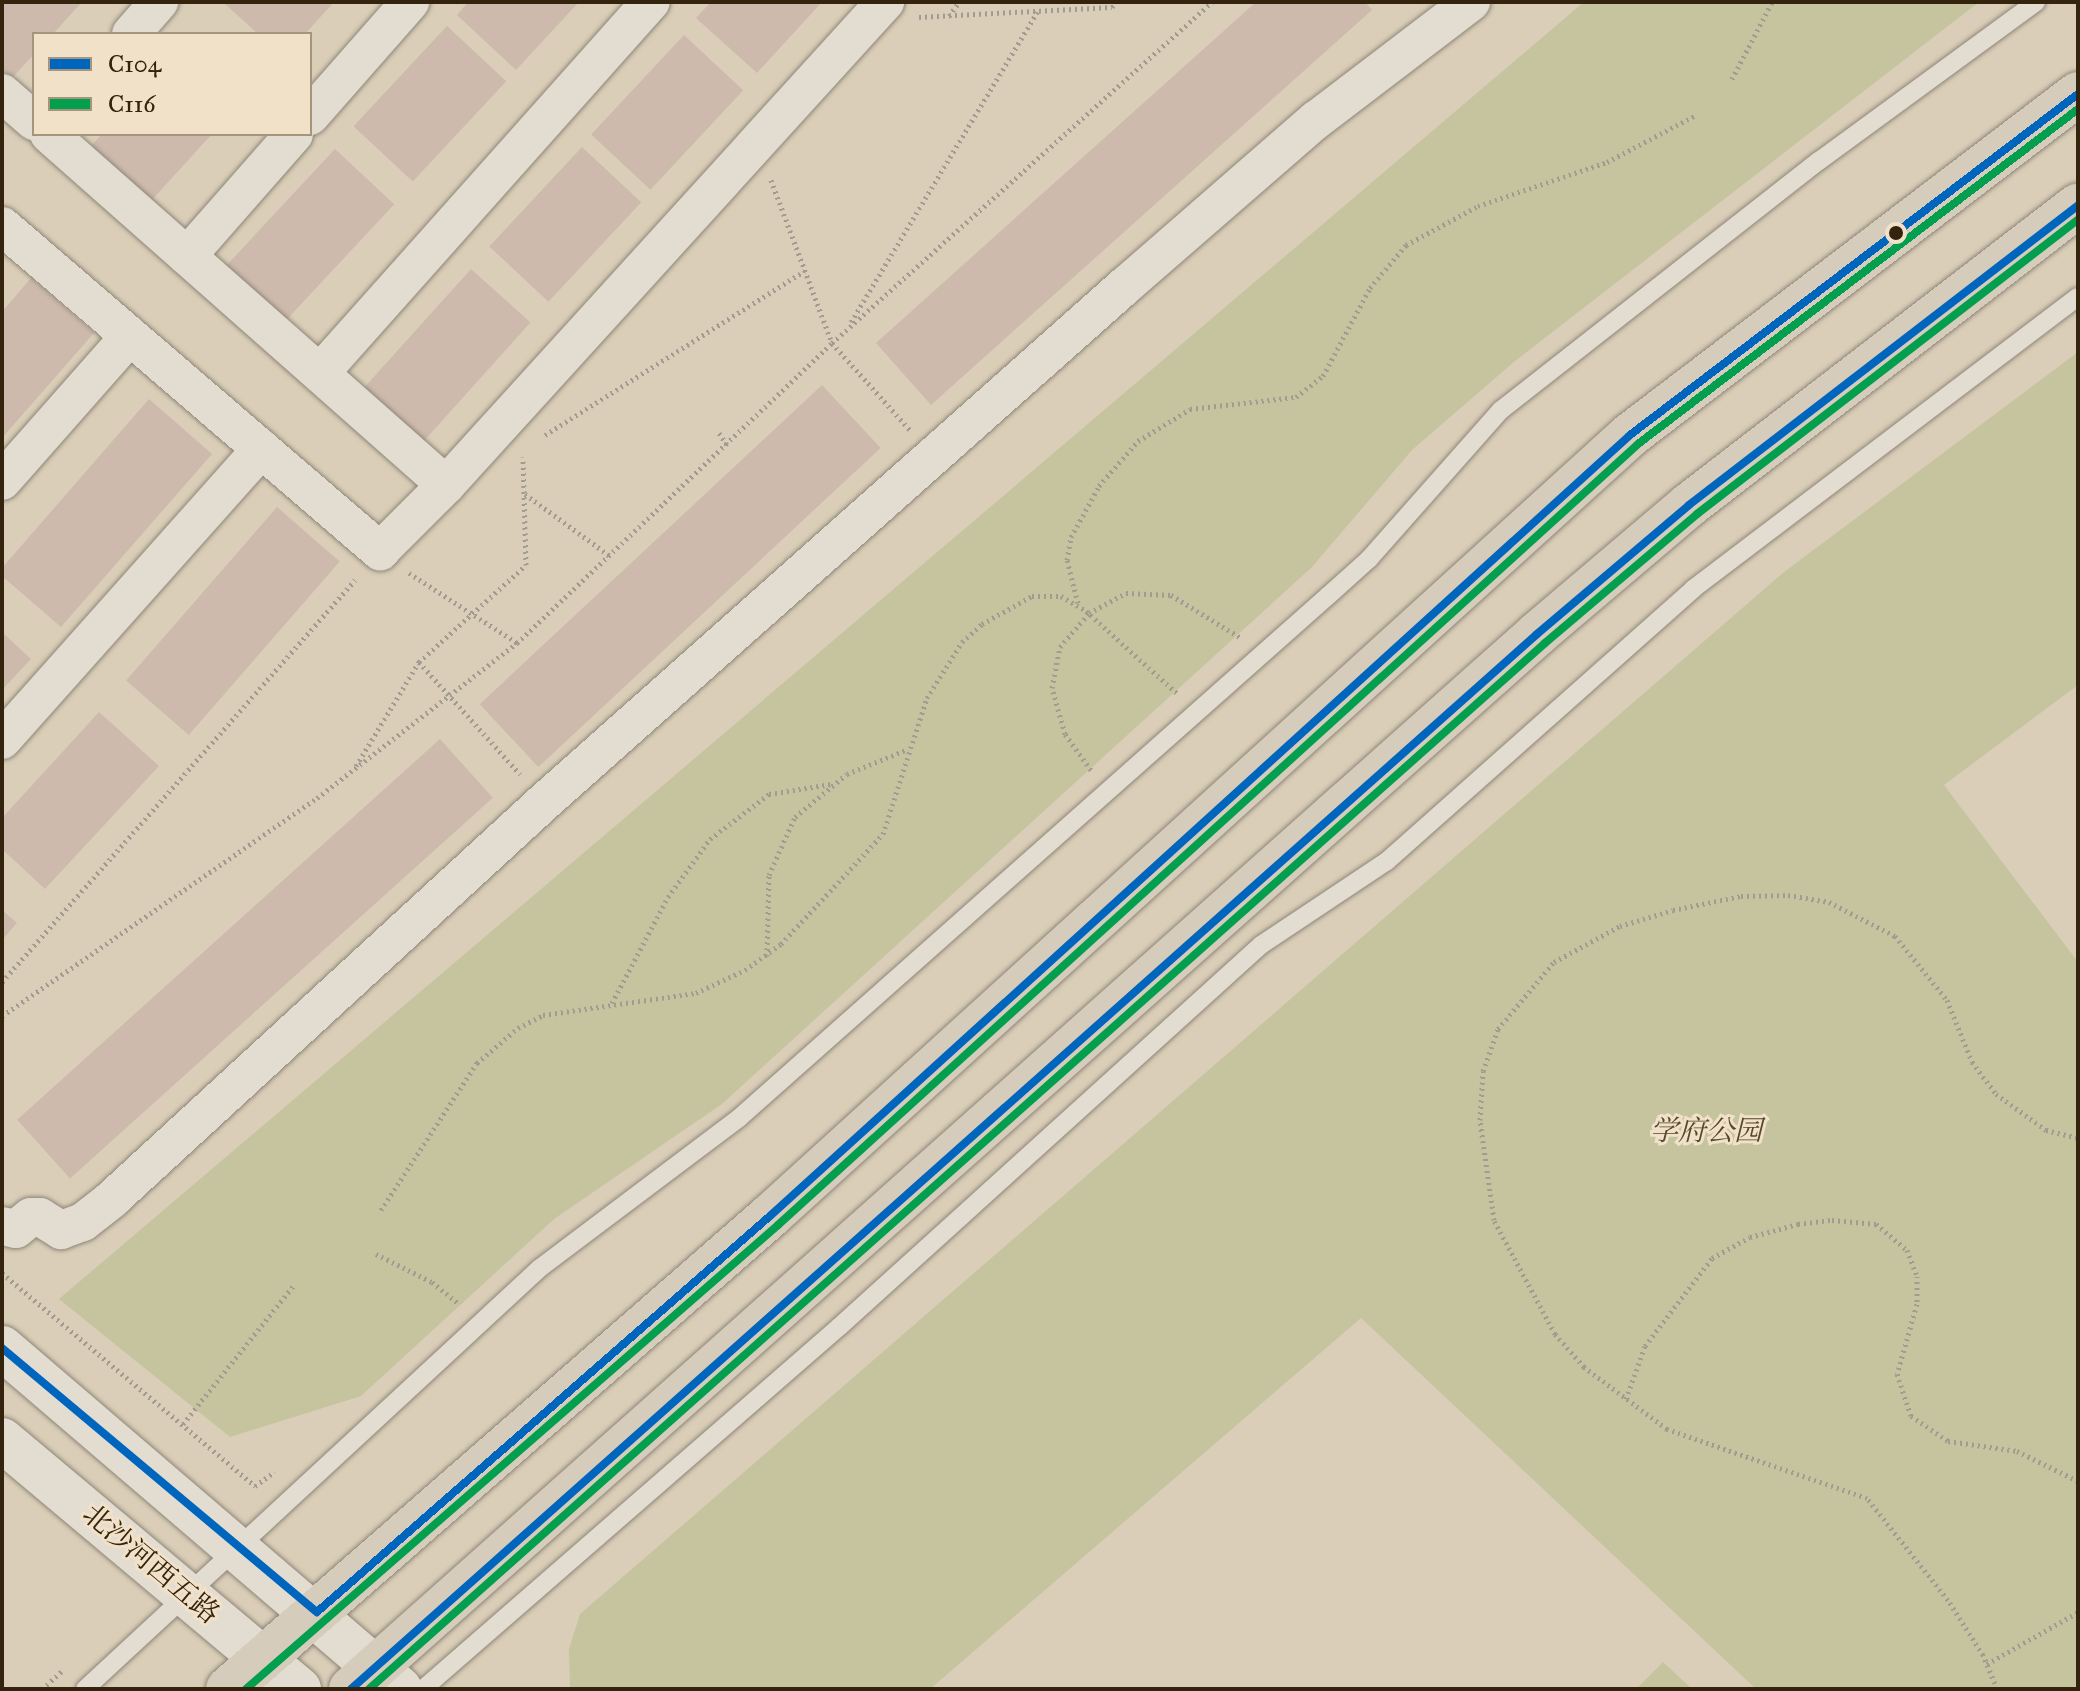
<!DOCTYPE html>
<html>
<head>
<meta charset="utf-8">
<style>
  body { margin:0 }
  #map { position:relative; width:2080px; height:1691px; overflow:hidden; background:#daceb8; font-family:"IM FELL Great Primer","Noto Serif SC",serif }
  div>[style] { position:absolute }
  .green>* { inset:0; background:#c5c49f }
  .building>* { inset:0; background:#cdbaad; transform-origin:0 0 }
  .path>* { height:5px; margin-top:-2.5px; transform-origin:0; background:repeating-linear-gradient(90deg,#a29b91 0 2px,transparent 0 6px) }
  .roads { filter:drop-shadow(0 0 2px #8f8678) drop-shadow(0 0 2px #8f8678) }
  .service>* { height:18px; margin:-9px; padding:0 9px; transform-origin:9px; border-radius:9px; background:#e2dcd1 }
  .minor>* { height:38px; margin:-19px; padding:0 19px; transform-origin:19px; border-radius:19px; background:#e2dcd1 }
  .secondary>* { height:44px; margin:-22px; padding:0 22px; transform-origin:22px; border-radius:22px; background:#e2dcd1 }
  .primary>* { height:44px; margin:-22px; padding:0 22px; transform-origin:22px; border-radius:22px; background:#d6ccbc }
  .bus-1>* { height:8px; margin:-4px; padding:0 4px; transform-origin:4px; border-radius:4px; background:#0065bd }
  .bus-2>* { height:8px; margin:-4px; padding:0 4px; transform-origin:4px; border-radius:4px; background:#039f4e }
  .dots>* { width:22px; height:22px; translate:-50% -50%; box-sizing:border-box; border:4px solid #f0e1c8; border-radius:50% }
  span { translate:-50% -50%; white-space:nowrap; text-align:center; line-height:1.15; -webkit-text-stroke:6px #f0e1c8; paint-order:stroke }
  .park-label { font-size:28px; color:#54492c; font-style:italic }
  .street-label { font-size:28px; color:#34230d }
  .frame { position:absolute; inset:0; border:4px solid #34230d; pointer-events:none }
  .legend { position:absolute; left:32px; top:32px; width:280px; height:104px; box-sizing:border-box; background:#f0e1c8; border:2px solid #a5957d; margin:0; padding:10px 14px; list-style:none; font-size:24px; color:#34230d }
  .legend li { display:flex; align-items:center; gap:16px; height:40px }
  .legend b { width:40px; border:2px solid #a5957d }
</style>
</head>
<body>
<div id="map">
  <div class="green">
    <div style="clip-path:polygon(1584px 2px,1979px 2px,1515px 361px,1412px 450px,1312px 567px,722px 1104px,554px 1219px,361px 1396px,230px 1437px,59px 1299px)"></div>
    <div style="clip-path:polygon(2078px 352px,2078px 685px,1944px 785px,2078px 962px,2078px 1689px,1756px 1689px,1361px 1318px,930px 1689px,570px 1689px,569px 1649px,580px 1614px,1784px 572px)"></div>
    <div style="clip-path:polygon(1663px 1662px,1692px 1689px,1636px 1689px)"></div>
  </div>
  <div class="building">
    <div style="clip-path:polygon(2px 2px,82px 2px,53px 34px,34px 34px,34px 54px,12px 78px,2px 69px)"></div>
    <div style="clip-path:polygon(223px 2px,334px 2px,305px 34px,258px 34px)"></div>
    <div style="clip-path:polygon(468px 2px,579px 2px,516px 70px,457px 15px)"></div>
    <div style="clip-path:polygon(711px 2px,822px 2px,757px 73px,696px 18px)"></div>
    <div style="clip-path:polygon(1256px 2px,1365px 2px,1372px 10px,931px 405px,876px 343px)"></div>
    <div style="left:447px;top:26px;width:81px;height:137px;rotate:43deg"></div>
    <div style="left:684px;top:35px;width:81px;height:136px;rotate:43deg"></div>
    <div style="clip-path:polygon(102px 134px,212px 134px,150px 202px,90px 147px)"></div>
    <div style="left:582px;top:147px;width:81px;height:136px;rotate:43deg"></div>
    <div style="left:335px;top:149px;width:81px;height:167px;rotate:43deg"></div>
    <div style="left:471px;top:269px;width:80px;height:167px;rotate:42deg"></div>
    <div style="clip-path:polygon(31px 278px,94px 333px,2px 438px,2px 312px)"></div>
    <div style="left:822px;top:385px;width:86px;height:468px;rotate:47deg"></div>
    <div style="clip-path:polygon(149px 399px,212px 454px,61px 627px,2px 576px,2px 568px)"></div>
    <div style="left:277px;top:507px;width:83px;height:230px;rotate:41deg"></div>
    <div style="clip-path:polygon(2px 632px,31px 659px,2px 690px)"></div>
    <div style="clip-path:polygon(99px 712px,159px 766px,45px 889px,2px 849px,2px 818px)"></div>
    <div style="left:440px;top:739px;width:79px;height:569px;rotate:48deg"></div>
    <div style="clip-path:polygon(2px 910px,17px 923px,2px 940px)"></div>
  </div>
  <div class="path">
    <div style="left:949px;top:16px;width:17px;rotate:-54deg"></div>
    <div style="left:919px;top:17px;width:193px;rotate:-3deg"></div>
    <div style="left:1112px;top:7px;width:6px;rotate:-51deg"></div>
    <div style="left:1732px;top:79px;width:87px;rotate:-62.5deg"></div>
    <div style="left:771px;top:180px;width:174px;rotate:69.5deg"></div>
    <div style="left:832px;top:343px;width:117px;rotate:48.1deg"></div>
    <div style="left:851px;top:322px;width:362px;rotate:-59deg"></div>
    <div style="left:719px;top:433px;width:14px;rotate:56deg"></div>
    <div style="left:545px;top:435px;width:307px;rotate:-32.3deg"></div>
    <div style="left:525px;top:494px;width:105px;rotate:36.1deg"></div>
    <div style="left:409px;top:573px;width:129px;rotate:32.9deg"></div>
    <div style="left:1078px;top:603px;width:44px;rotate:-104.3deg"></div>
    <div style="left:1067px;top:560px;width:23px;rotate:-80deg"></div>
    <div style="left:1071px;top:537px;width:58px;rotate:-61.2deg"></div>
    <div style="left:1099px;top:486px;width:60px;rotate:-49.1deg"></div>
    <div style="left:1138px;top:441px;width:61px;rotate:-31.6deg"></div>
    <div style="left:1190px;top:409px;width:107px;rotate:-6.5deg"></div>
    <div style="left:1296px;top:397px;width:34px;rotate:-38deg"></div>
    <div style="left:1323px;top:376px;width:100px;rotate:-61.9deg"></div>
    <div style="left:1370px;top:288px;width:56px;rotate:-50.1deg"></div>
    <div style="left:1406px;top:245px;width:82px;rotate:-28.4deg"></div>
    <div style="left:1478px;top:206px;width:136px;rotate:-18.8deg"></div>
    <div style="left:1607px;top:162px;width:101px;rotate:-27.8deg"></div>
    <div style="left:419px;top:662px;width:151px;rotate:48deg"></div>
    <div style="left:356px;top:766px;width:122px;rotate:-58.8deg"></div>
    <div style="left:419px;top:662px;width:144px;rotate:-42.2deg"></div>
    <div style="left:526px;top:565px;width:108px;rotate:-91.6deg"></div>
    <div style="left:1091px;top:770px;width:44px;rotate:-125.8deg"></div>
    <div style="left:1065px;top:734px;width:48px;rotate:-105.8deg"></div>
    <div style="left:1052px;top:688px;width:42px;rotate:-79deg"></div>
    <div style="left:1060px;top:647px;width:45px;rotate:-49.5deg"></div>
    <div style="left:1089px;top:613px;width:42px;rotate:-28.4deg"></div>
    <div style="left:1126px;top:593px;width:45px;rotate:2.5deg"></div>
    <div style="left:1171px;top:595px;width:82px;rotate:31.6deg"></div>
    <div style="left:767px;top:956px;width:81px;rotate:-88.6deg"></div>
    <div style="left:769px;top:875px;width:64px;rotate:-65.9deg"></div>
    <div style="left:795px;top:817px;width:67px;rotate:-39.6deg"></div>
    <div style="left:847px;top:774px;width:66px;rotate:-22.3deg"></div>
    <div style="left:2px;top:982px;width:535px;rotate:-48.71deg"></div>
    <div style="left:612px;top:1003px;width:120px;rotate:-62.2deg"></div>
    <div style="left:668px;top:897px;width:72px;rotate:-54.1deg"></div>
    <div style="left:710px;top:839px;width:74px;rotate:-37.3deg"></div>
    <div style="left:769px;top:794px;width:63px;rotate:-9.2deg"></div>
    <div style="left:2px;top:1016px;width:383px;rotate:-34.7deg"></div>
    <div style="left:317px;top:798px;width:253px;rotate:-37.8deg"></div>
    <div style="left:517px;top:643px;width:435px;rotate:-43.6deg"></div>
    <div style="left:832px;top:343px;width:511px;rotate:-41.9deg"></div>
    <div style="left:381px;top:1210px;width:176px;rotate:-56.9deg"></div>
    <div style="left:477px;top:1063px;width:54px;rotate:-40.5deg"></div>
    <div style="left:518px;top:1028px;width:28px;rotate:-27deg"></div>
    <div style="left:543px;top:1015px;width:155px;rotate:-8.2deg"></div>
    <div style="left:696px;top:993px;width:54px;rotate:-25.1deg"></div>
    <div style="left:745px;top:970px;width:44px;rotate:-35.8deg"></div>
    <div style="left:781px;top:944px;width:150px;rotate:-47.2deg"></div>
    <div style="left:883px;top:834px;width:143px;rotate:-72.1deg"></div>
    <div style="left:927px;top:698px;width:66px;rotate:-58deg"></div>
    <div style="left:962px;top:642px;width:27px;rotate:-42deg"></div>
    <div style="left:982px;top:624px;width:57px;rotate:-29.2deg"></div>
    <div style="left:1032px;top:596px;width:29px"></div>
    <div style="left:1061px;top:596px;width:29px;rotate:31deg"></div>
    <div style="left:1086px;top:611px;width:125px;rotate:42.1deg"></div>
    <div style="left:376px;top:1254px;width:63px;rotate:26.6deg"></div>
    <div style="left:432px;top:1282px;width:36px;rotate:39deg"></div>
    <div style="left:2px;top:1273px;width:331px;rotate:40.1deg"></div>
    <div style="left:255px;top:1486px;width:24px;rotate:-36deg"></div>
    <div style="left:1626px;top:1399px;width:56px;rotate:-70.3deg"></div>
    <div style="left:1645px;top:1346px;width:111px;rotate:-52.7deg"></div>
    <div style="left:1712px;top:1258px;width:43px;rotate:-28.9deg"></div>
    <div style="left:1750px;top:1237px;width:50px;rotate:-15.2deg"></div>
    <div style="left:1798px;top:1224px;width:34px;rotate:-7deg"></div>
    <div style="left:1832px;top:1220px;width:44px;rotate:5.2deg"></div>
    <div style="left:1876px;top:1224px;width:40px;rotate:40deg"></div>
    <div style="left:1907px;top:1250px;width:28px;rotate:69deg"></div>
    <div style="left:1917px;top:1276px;width:28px;rotate:90deg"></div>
    <div style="left:1917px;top:1304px;width:73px;rotate:105.9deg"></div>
    <div style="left:1897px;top:1374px;width:44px;rotate:71.6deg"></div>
    <div style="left:1911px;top:1416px;width:45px;rotate:34deg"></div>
    <div style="left:1948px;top:1441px;width:70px;rotate:8.2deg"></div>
    <div style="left:2017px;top:1451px;width:68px;rotate:26.2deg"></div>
    <div style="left:183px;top:1424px;width:178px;rotate:-51.4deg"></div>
    <div style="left:1987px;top:1664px;width:105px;rotate:-29.7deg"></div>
    <div style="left:42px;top:1689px;width:27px;rotate:-42deg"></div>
    <div style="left:1997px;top:1689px;width:37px;rotate:-112deg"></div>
    <div style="left:1983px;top:1655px;width:65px;rotate:-122.5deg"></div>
    <div style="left:1948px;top:1600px;width:130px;rotate:-128.5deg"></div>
    <div style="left:1867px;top:1498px;width:212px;rotate:-161deg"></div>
    <div style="left:1667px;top:1429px;width:104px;rotate:-143.2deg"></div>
    <div style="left:1584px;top:1367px;width:44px;rotate:-131.3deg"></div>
    <div style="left:1555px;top:1334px;width:129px;rotate:-118.2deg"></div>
    <div style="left:1494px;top:1220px;width:101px;rotate:-98deg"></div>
    <div style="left:1480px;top:1120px;width:49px;rotate:-86.5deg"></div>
    <div style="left:1483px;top:1071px;width:45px;rotate:-70.3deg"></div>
    <div style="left:1498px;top:1029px;width:87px;rotate:-50.1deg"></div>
    <div style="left:1554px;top:962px;width:75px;rotate:-28.6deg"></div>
    <div style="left:1620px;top:926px;width:55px;rotate:-16.8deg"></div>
    <div style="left:1673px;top:910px;width:69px;rotate:-11.6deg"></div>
    <div style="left:1741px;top:896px;width:47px;rotate:-1.2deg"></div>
    <div style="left:1788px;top:895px;width:42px;rotate:9.7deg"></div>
    <div style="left:1829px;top:902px;width:74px;rotate:27.3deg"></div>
    <div style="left:1895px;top:936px;width:82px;rotate:50.9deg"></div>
    <div style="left:1947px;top:1000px;width:67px;rotate:68deg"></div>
    <div style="left:1972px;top:1062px;width:40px;rotate:53deg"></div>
    <div style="left:1996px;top:1094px;width:62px;rotate:35.8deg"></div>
    <div style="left:2046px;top:1130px;width:33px;rotate:14deg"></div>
  </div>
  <div class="roads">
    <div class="service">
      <div style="left:85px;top:1689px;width:620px;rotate:-42.78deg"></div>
      <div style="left:540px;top:1268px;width:249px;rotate:-37deg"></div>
      <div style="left:739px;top:1118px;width:788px;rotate:-41.56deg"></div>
      <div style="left:1329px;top:595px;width:54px;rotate:-42deg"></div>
      <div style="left:1369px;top:559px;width:199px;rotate:-48.5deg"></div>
      <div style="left:1501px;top:410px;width:404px;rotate:-38.1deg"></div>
      <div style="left:1819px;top:161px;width:269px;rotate:-36.2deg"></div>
      <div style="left:423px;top:1689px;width:551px;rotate:-41.03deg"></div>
      <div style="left:839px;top:1327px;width:569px;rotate:-42.15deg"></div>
      <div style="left:1261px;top:945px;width:151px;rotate:-33.7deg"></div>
      <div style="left:1387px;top:861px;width:409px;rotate:-41.6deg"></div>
      <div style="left:1693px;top:589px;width:483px;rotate:-37.2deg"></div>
    </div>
    <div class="minor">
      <div style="left:131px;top:34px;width:43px;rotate:-48.8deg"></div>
      <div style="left:2px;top:93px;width:43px;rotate:41.2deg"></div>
      <div style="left:310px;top:116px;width:152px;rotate:-48.7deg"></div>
      <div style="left:2px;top:226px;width:499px;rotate:40.7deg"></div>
      <div style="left:380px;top:551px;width:93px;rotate:-45deg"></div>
      <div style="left:446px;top:485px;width:530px;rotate:-138.52deg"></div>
      <div style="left:187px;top:256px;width:162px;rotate:-48.7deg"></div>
      <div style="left:320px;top:373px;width:497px;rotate:-48.3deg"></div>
      <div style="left:2px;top:481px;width:193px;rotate:-48.6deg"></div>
      <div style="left:446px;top:485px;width:653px;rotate:-47.73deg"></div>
      <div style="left:2px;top:740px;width:390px;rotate:-48.3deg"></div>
      <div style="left:2px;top:1226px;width:14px;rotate:12deg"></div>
      <div style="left:16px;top:1229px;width:19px;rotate:-39deg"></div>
      <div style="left:31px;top:1217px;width:9px"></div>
      <div style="left:40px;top:1217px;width:25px;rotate:32deg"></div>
      <div style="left:61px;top:1230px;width:23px;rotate:-20deg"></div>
      <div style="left:83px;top:1222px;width:37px;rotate:-38deg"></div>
      <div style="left:112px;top:1199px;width:587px;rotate:-42.58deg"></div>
      <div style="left:544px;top:802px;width:778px;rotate:-41.62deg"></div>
      <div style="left:1126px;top:285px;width:252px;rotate:-41deg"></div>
      <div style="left:1316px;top:120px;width:195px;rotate:-37.3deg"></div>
    </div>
    <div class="secondary">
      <div style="left:2px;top:1348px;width:524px;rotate:40.59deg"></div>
      <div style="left:2px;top:1440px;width:388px;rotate:40deg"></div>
    </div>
    <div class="primary">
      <div style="left:228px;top:1689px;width:719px;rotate:-41.11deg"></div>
      <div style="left:770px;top:1216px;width:1162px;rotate:-42.24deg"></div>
      <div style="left:1630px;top:435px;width:563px;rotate:-37.28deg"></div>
      <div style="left:351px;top:1689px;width:1587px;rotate:-41.65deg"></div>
      <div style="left:1537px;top:634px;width:199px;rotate:-40.3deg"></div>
      <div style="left:1689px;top:505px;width:491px;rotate:-37.6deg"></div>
    </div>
  </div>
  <div class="bus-1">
    <div style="left:2px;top:1348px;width:411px;rotate:40deg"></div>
    <div style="left:317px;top:1612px;width:602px;rotate:-41.16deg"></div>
    <div style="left:770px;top:1216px;width:1162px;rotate:-42.24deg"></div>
    <div style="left:1630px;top:435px;width:563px;rotate:-37.28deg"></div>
    <div style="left:351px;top:1689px;width:1587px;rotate:-41.65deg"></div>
    <div style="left:1537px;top:634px;width:199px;rotate:-40.3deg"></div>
    <div style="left:1689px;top:505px;width:491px;rotate:-37.6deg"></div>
  </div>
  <div class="bus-2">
    <div style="left:246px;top:1689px;width:706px;rotate:-41.09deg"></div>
    <div style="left:778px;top:1225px;width:1162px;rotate:-42.24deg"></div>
    <div style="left:1638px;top:444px;width:553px;rotate:-37.28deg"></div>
    <div style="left:369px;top:1689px;width:1574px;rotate:-41.65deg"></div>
    <div style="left:1545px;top:643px;width:199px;rotate:-40.3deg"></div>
    <div style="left:1697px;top:514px;width:481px;rotate:-37.7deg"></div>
  </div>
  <div class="dots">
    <div style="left:1896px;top:233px;background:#34230d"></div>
  </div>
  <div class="park-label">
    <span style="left:1706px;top:1131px">学府公园</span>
  </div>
  <div class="street-label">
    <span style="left:151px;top:1564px;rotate:40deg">北沙河西五路</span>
  </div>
  <div class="frame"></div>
  <ul class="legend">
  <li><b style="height:10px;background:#0065bd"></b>C104</li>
  <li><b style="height:10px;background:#039f4e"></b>C116</li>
  </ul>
</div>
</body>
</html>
